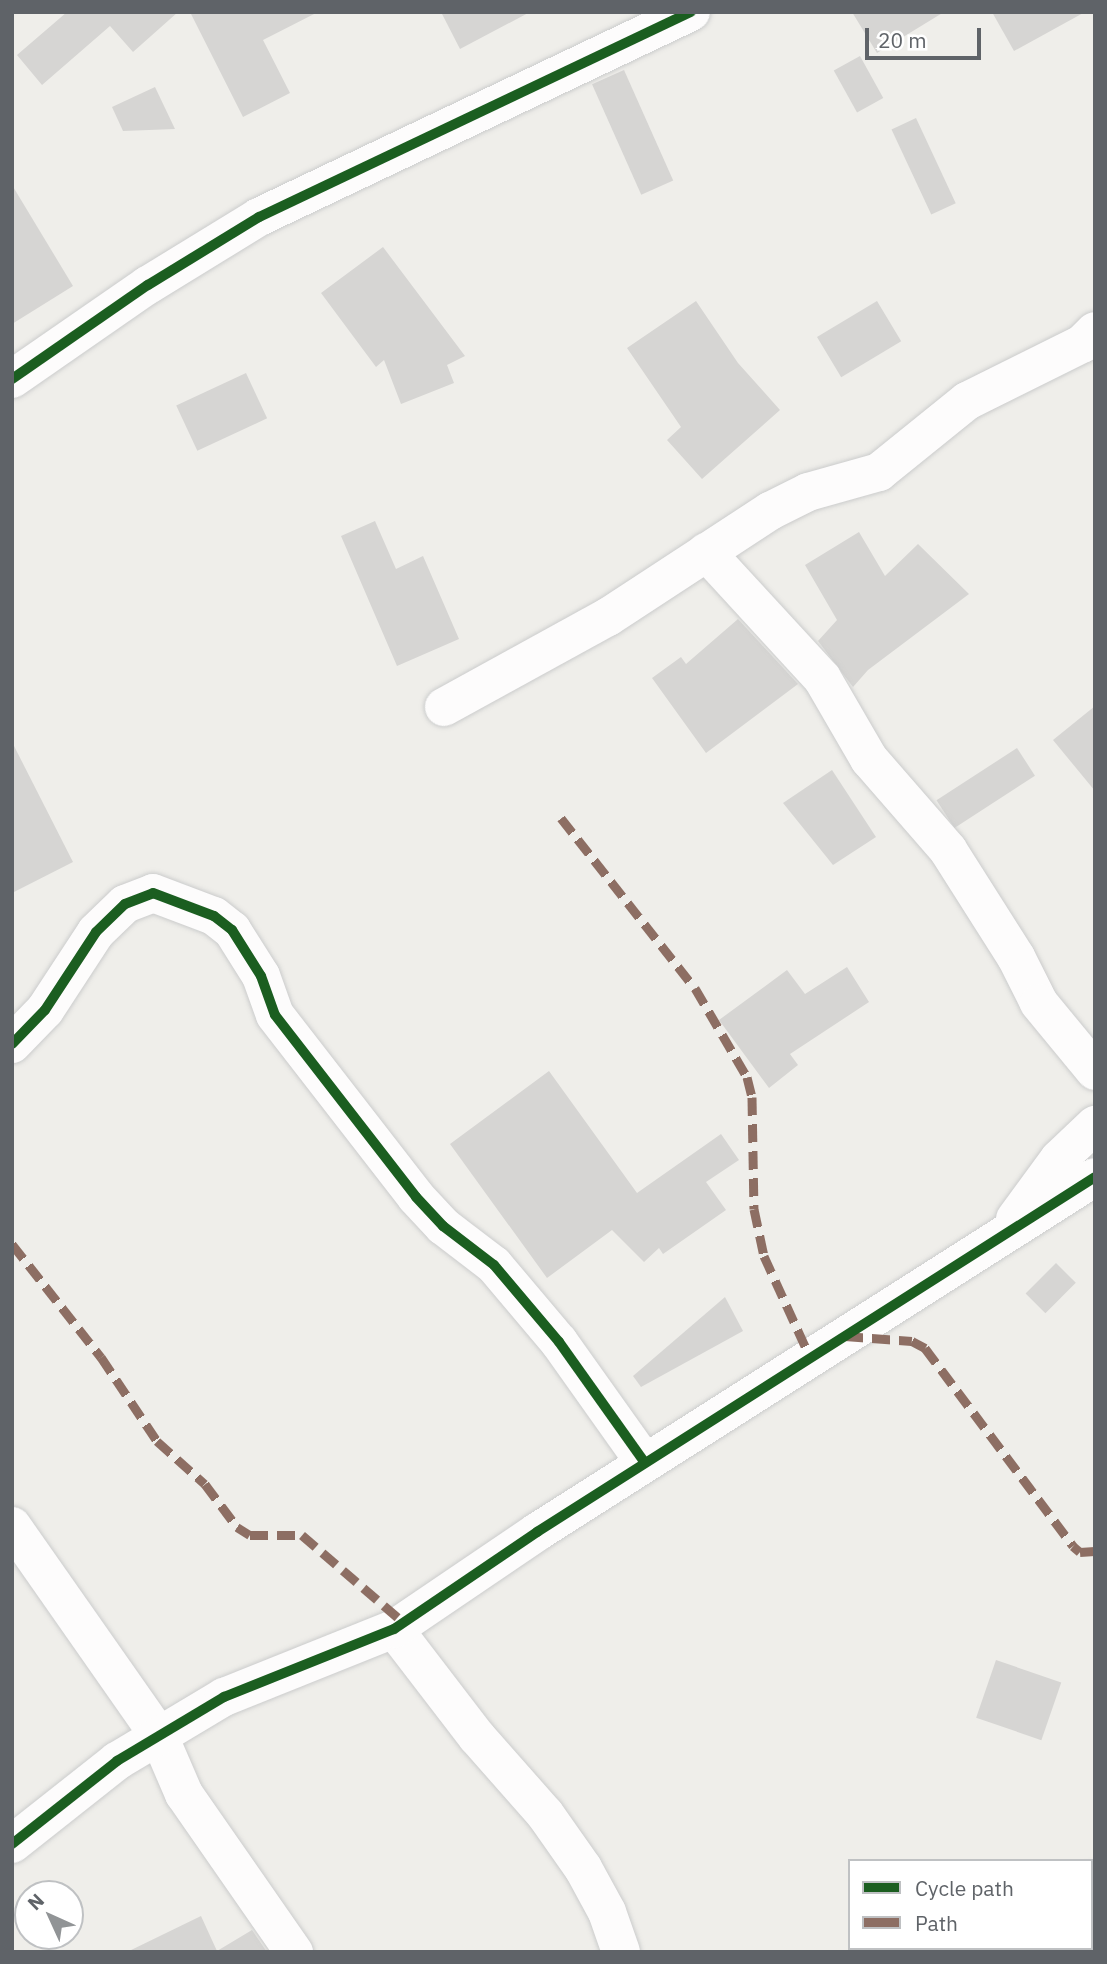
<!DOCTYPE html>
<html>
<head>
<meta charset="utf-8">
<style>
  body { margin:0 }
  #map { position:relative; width:1107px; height:1964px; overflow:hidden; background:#efeeea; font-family:"IBM Plex Sans",sans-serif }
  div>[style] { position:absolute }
  .building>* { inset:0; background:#d6d5d3; transform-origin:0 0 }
  .roads { filter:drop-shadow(0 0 2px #cbcccc) drop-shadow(0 0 2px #cbcccc) }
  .street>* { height:38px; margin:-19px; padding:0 19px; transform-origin:19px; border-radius:19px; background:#fdfcfc }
  .quiet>* { height:9px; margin-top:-4.5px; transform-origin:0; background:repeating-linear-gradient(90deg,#8d6e63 0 18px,transparent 0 27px) }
  .cycleway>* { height:10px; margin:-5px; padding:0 5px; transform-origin:5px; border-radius:5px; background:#1b5e20 }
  span { translate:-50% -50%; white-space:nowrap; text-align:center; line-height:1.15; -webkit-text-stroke:6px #fff; paint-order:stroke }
  .frame { position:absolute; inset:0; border:14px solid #5f6368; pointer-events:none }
  .legend { position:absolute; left:848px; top:1859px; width:245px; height:91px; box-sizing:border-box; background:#fff; border:2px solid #bfc1c3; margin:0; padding:9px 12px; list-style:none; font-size:21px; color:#5f6368 }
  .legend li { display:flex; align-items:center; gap:14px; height:35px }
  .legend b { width:35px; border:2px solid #bfc1c3 }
  .north { position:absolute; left:14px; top:1880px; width:70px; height:70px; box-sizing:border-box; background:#fff; border:2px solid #bfc1c3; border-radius:50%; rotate:315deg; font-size:19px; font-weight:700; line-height:28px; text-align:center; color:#5f6368 }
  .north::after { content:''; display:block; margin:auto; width:24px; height:32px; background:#919496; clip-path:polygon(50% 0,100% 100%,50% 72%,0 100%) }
  .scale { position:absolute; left:865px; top:28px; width:116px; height:32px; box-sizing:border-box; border:4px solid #5f6368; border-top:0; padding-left:9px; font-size:21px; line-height:24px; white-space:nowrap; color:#5f6368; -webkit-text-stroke:5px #fff; paint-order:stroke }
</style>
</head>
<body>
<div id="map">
  <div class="building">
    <div style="clip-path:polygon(67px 12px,178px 12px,133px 52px,110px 26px,42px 85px,17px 55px)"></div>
    <div style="clip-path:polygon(190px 12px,318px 12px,263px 40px,290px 93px,243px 117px)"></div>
    <div style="clip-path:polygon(441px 12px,530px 12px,460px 49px)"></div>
    <div style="clip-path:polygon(852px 12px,944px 12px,877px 53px)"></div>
    <div style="clip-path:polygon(992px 12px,1085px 12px,1014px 51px)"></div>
    <div style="left:860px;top:56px;width:48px;height:30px;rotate:61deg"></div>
    <div style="left:624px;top:70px;width:121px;height:35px;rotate:66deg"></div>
    <div style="clip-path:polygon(155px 87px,175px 129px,123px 131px,112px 107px)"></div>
    <div style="left:916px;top:118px;width:94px;height:27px;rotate:65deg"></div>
    <div style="clip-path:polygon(12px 185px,73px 286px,12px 324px)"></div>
    <div style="clip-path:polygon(383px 247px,465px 356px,447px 365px,454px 383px,401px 404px,384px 360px,376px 367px,321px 293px)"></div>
    <div style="clip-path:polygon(696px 301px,738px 363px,780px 410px,702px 479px,667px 440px,681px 427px,627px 348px)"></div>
    <div style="left:877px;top:301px;width:47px;height:70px;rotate:59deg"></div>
    <div style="left:246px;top:373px;width:50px;height:77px;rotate:65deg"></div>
    <div style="clip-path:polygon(375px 521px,396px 569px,423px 556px,459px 639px,397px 666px,341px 536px)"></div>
    <div style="clip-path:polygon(859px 532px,885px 576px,918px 544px,969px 594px,868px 670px,853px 687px,818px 641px,837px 620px,805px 565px)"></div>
    <div style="clip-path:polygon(738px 619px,798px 684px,706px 753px,652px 678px,681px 657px,686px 664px)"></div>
    <div style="clip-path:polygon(1095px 706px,1095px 791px,1053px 740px)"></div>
    <div style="clip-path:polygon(12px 742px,73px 862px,12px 893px)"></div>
    <div style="left:1017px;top:748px;width:33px;height:96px;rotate:57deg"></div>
    <div style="clip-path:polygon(832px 770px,876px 837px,833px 865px,783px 803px)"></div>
    <div style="clip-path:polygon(847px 967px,869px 1002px,790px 1054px,798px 1065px,769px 1088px,719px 1020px,787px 970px,805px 994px)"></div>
    <div style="clip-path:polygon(549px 1071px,637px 1193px,721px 1134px,739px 1160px,706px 1182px,726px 1210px,663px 1254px,659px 1248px,644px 1262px,612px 1230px,547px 1278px,450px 1144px)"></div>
    <div style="left:1056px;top:1263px;width:28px;height:43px;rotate:45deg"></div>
    <div style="clip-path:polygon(725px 1297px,743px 1331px,641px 1387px,633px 1376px)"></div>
    <div style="left:996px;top:1660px;width:69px;height:61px;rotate:19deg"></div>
    <div style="clip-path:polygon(201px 1916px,217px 1951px,252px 1930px,267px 1952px,127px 1952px)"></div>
  </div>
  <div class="roads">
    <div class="street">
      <div style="left:12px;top:379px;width:165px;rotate:-34.7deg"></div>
      <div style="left:148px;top:285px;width:130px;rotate:-31.5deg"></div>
      <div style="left:259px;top:217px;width:478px;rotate:-25.4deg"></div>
      <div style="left:706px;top:552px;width:171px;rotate:47.4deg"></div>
      <div style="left:822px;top:678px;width:94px;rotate:59.9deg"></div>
      <div style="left:869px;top:759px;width:121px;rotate:49deg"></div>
      <div style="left:948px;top:850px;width:127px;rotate:57.6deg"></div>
      <div style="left:1016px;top:957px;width:51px;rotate:63.4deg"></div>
      <div style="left:1039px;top:1003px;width:88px;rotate:50.5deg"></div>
      <div style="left:444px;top:707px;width:187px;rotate:-28.8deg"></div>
      <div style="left:608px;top:617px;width:194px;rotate:-33.2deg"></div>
      <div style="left:770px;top:511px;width:42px;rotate:-26.6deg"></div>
      <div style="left:808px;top:492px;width:74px;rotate:-15.7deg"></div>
      <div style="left:879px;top:472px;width:113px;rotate:-38.9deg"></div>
      <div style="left:967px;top:401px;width:128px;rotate:-26.4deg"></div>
      <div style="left:1082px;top:344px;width:18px;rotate:-45deg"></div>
      <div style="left:12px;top:1044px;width:47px;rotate:-45.9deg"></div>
      <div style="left:45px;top:1010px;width:93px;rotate:-56.8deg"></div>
      <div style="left:96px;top:932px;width:40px;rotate:-44deg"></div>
      <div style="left:125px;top:904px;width:30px;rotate:-21deg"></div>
      <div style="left:153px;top:893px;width:65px;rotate:20.7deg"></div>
      <div style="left:214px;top:916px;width:23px;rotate:38deg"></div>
      <div style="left:232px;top:930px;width:54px;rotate:57.8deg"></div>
      <div style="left:261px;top:976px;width:41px;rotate:70.3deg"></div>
      <div style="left:275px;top:1015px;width:230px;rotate:52.2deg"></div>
      <div style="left:416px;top:1197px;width:40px;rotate:47deg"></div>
      <div style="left:443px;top:1226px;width:64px;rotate:37.4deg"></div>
      <div style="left:494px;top:1265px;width:101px;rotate:49.8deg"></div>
      <div style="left:559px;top:1342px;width:148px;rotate:54.6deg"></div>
      <div style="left:1015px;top:1219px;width:74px;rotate:-53.7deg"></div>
      <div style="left:1059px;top:1159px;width:50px;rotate:-43.4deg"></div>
      <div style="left:12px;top:1526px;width:256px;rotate:55deg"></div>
      <div style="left:159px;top:1736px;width:63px;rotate:66.7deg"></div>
      <div style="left:184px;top:1794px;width:193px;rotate:55.2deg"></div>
      <div style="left:394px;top:1629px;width:136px;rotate:52.5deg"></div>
      <div style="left:477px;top:1737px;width:103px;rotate:48.6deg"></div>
      <div style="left:545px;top:1814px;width:66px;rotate:54.9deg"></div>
      <div style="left:583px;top:1868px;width:50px;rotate:61.4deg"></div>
      <div style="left:607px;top:1912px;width:42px;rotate:70.7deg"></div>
      <div style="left:12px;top:1844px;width:134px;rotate:-38.3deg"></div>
      <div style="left:117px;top:1761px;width:125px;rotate:-30.9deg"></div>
      <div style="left:224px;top:1697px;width:183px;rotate:-21.8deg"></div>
      <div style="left:394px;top:1629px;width:173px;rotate:-34.1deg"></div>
      <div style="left:537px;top:1532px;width:661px;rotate:-32.46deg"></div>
      <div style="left:1091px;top:1884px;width:4px;rotate:-27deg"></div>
      <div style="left:981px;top:1952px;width:7px;rotate:-34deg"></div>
    </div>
  </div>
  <div class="quiet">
    <div style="left:561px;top:818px;width:216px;rotate:51.8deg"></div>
    <div style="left:695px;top:988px;width:103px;rotate:59.7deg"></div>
    <div style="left:747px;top:1077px;width:21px;rotate:76deg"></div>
    <div style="left:752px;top:1097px;width:112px;rotate:89deg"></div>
    <div style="left:754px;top:1209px;width:48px;rotate:78deg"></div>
    <div style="left:764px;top:1256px;width:111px;rotate:65.5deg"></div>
    <div style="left:12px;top:1244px;width:144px;rotate:51.8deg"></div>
    <div style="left:101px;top:1357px;width:101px;rotate:56.3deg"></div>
    <div style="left:157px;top:1441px;width:64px;rotate:41.9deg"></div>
    <div style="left:205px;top:1484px;width:54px;rotate:53.3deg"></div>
    <div style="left:237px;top:1527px;width:15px;rotate:32deg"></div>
    <div style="left:250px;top:1535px;width:52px"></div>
    <div style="left:302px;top:1535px;width:133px;rotate:40.7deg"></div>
    <div style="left:845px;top:1336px;width:67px;rotate:4.3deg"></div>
    <div style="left:912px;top:1341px;width:15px;rotate:28deg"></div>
    <div style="left:925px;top:1348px;width:247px;rotate:53.2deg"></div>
    <div style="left:1073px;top:1546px;width:9px;rotate:41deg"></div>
    <div style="left:1080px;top:1552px;width:15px;rotate:-4deg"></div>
  </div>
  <div class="cycleway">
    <div style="left:12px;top:379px;width:165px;rotate:-34.7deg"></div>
    <div style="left:148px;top:285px;width:130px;rotate:-31.5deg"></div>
    <div style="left:259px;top:217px;width:478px;rotate:-25.4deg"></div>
    <div style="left:12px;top:1044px;width:47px;rotate:-45.9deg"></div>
    <div style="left:45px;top:1010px;width:93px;rotate:-56.8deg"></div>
    <div style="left:96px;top:932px;width:40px;rotate:-44deg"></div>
    <div style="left:125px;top:904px;width:30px;rotate:-21deg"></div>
    <div style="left:153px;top:893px;width:65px;rotate:20.7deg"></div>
    <div style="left:214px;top:916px;width:23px;rotate:38deg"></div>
    <div style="left:232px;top:930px;width:54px;rotate:57.8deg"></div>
    <div style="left:261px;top:976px;width:41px;rotate:70.3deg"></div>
    <div style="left:275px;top:1015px;width:230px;rotate:52.2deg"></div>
    <div style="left:416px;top:1197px;width:40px;rotate:47deg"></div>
    <div style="left:443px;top:1226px;width:64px;rotate:37.4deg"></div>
    <div style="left:494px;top:1265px;width:101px;rotate:49.8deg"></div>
    <div style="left:559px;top:1342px;width:148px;rotate:54.6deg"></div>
    <div style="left:12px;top:1844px;width:134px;rotate:-38.3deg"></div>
    <div style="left:117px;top:1761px;width:125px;rotate:-30.9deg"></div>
    <div style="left:224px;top:1697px;width:183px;rotate:-21.8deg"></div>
    <div style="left:394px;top:1629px;width:173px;rotate:-34.1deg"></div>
    <div style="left:537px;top:1532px;width:661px;rotate:-32.46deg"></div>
  </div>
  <div class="frame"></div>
  <ul class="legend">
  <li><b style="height:9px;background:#1b5e20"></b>Cycle path</li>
  <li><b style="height:9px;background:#8d6e63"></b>Path</li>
  </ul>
  <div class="north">N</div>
  <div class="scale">20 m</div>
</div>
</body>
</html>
